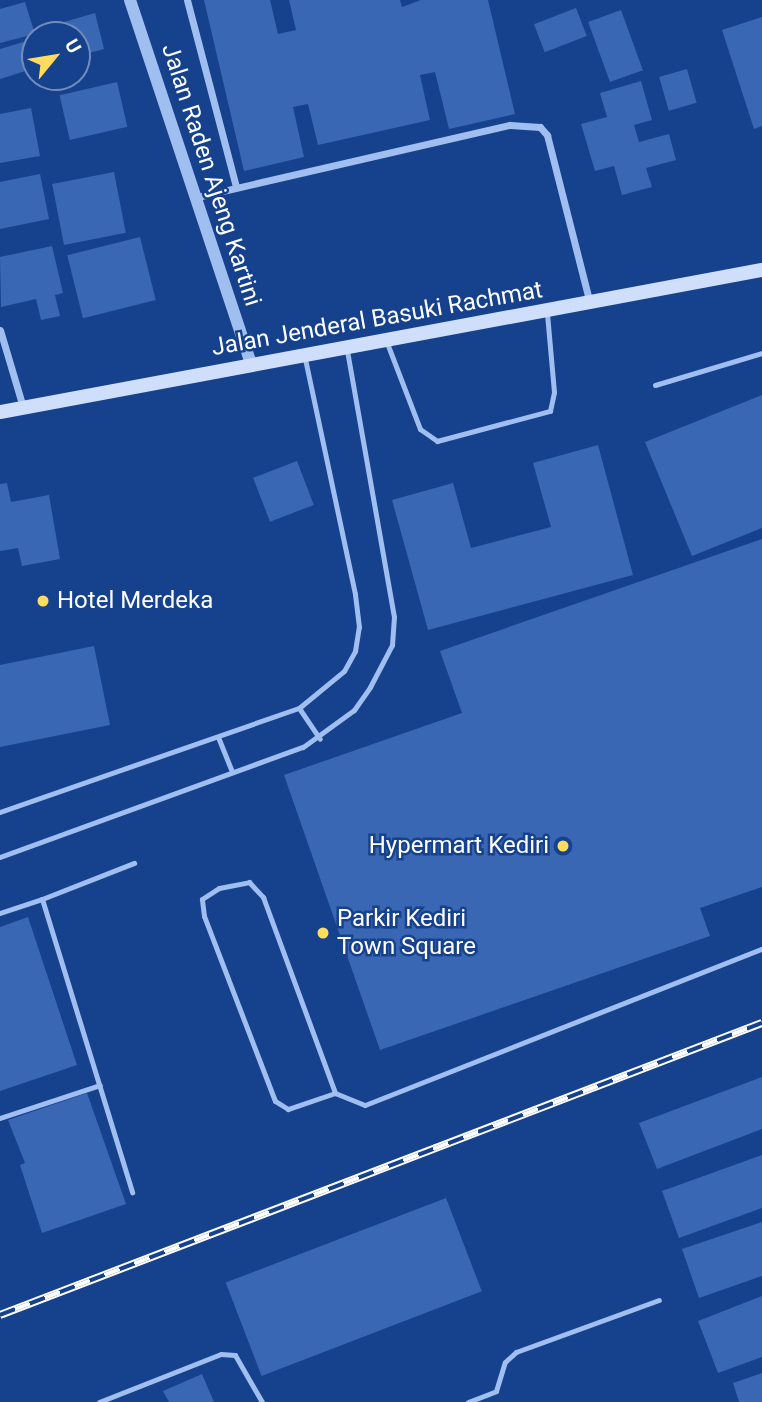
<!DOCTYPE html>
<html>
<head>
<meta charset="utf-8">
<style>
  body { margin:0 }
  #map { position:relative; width:762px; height:1402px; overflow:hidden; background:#15418d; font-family:Roboto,sans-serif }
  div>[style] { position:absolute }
  .building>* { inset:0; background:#3a67b4; transform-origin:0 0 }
  .service>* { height:5px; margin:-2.5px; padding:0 2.5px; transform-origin:2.5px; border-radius:2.5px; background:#a0bef0 }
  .minor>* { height:7px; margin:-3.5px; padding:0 3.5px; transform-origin:3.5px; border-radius:3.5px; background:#a0bef0 }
  .tertiary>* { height:12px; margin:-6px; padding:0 6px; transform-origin:6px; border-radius:6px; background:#a0bef0 }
  .secondary>* { height:14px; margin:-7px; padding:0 7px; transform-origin:7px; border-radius:7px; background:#cedefb }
  .rail>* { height:8px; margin-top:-4px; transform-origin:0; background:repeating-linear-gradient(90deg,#15418d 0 16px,#fff 0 32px); box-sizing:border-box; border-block:2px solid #fff }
  .dots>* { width:19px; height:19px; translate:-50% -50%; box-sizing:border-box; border:4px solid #15418d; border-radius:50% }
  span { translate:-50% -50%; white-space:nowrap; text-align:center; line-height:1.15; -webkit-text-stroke:5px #15418d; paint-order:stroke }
  .street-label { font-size:24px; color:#fff }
  .poi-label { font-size:24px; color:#fff }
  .left { translate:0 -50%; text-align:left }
  .right { translate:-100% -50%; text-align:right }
  .north { position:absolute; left:21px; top:21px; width:70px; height:70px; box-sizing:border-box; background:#15418d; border:2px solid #738dbb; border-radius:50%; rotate:60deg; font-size:19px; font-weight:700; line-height:28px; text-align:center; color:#fff }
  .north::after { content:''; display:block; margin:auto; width:24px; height:32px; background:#ffdc5e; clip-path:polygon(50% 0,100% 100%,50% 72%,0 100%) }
</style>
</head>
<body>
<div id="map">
  <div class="building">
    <div style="clip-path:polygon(204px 0,270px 0,278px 34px,296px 30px,289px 0,400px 0,402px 7px,421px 0,488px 0,515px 114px,449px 129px,435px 72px,420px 75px,430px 120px,318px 145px,308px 104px,293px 107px,304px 157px,244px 171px)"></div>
    <div style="clip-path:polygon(25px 2px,35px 34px,0 43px,0 9px)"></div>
    <div style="left:576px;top:8px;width:30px;height:45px;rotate:69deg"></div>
    <div style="left:621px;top:10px;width:64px;height:35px;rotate:70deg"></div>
    <div style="clip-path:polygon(95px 13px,104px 49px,77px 56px,77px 35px,41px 35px,40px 29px)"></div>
    <div style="clip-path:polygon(762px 17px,762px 126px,754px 129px,722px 30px)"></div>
    <div style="clip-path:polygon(33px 39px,35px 68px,0 79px,0 49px)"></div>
    <div style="left:687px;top:69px;width:35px;height:29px;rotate:74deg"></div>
    <div style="clip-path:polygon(641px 81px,652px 120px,634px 125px,639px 142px,669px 134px,676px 160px,646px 168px,652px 187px,622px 195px,614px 166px,595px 171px,581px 124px,607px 117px,600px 93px)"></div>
    <div style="left:117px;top:82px;width:46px;height:59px;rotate:77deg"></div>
    <div style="clip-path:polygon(31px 108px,40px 156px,0 163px,0 114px)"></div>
    <div style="left:114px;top:172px;width:62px;height:63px;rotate:79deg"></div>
    <div style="clip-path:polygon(40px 174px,49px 219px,0 229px,0 182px)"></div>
    <div style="left:140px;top:237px;width:65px;height:75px;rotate:76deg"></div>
    <div style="clip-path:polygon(52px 246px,63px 293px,55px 295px,60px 316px,41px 320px,36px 299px,1px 307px,0 257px)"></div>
    <div style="clip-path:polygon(762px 395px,762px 528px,692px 556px,645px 442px)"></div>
    <div style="clip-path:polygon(598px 445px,633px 575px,428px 630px,392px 500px,453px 483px,471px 548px,551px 527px,533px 463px)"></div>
    <div style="left:297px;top:461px;width:47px;height:47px;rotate:69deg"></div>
    <div style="clip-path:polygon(7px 483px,11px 502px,49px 495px,60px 559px,22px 566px,18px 548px,0 551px,0 484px)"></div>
    <div style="clip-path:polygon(762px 539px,762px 887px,700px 908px,710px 936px,380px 1050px,284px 775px,462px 713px,440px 651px)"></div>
    <div style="clip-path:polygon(94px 646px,110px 725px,0 747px,0 665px)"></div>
    <div style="clip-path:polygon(28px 917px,77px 1065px,0 1091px,0 927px)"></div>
    <div style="clip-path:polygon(762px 1077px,762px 1129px,657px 1169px,639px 1123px)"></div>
    <div style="clip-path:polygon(87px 1093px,126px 1204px,42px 1233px,20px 1165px,25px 1163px,8px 1120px)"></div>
    <div style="clip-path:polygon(762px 1155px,762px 1208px,679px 1238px,662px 1191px)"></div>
    <div style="left:446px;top:1198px;width:100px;height:236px;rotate:69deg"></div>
    <div style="clip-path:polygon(762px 1222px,762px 1276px,699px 1298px,682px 1249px)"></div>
    <div style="clip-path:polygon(762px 1296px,762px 1357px,718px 1373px,698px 1321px)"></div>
    <div style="clip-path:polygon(762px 1373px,762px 1402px,739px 1402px,733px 1383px)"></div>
    <div style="clip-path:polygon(202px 1374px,214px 1402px,169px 1402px,163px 1391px)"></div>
  </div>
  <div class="service">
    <div style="left:387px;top:343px;width:92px;rotate:69deg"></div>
    <div style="left:420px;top:429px;width:21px;rotate:35deg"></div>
    <div style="left:437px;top:441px;width:117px;rotate:-14.9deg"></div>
    <div style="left:550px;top:411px;width:19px;rotate:-78deg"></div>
    <div style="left:554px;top:392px;width:78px;rotate:-95.1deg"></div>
    <div style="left:655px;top:385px;width:112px;rotate:-16.7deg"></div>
    <div style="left:299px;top:708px;width:37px;rotate:56deg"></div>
    <div style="left:218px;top:737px;width:38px;rotate:68deg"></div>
    <div style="left:0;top:812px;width:317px;rotate:-19.2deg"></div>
    <div style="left:299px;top:708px;width:58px;rotate:-39.4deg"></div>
    <div style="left:344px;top:671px;width:23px;rotate:-61deg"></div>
    <div style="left:355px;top:651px;width:24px;rotate:-81deg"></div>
    <div style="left:359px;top:627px;width:33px;rotate:-97deg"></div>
    <div style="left:355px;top:594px;width:241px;rotate:-102deg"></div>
    <div style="left:0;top:857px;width:322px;rotate:-20deg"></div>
    <div style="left:303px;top:747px;width:63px;rotate:-36deg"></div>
    <div style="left:354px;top:710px;width:28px;rotate:-55deg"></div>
    <div style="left:370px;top:687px;width:47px;rotate:-62.4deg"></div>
    <div style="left:392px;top:645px;width:28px;rotate:-86deg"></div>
    <div style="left:394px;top:617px;width:271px;rotate:-100deg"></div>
    <div style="left:42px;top:899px;width:99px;rotate:-21.4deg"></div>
    <div style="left:0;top:913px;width:44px;rotate:-18.4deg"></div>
    <div style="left:42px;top:899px;width:307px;rotate:72.9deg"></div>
    <div style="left:335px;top:1093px;width:50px;rotate:161.2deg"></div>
    <div style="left:288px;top:1109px;width:15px;rotate:-148deg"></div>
    <div style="left:275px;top:1101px;width:198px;rotate:-111deg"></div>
    <div style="left:204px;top:916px;width:17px;rotate:-97deg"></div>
    <div style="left:202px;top:899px;width:20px;rotate:-33deg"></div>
    <div style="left:219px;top:888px;width:31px;rotate:-11deg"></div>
    <div style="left:249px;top:882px;width:21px;rotate:47deg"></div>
    <div style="left:263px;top:897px;width:209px;rotate:69.8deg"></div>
    <div style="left:335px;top:1093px;width:32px;rotate:22deg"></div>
    <div style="left:365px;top:1105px;width:427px;rotate:-21.5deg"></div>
    <div style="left:0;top:1118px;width:105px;rotate:-18.3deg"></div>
    <div style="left:99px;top:1402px;width:131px;rotate:-21.5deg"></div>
    <div style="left:221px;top:1354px;width:14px;rotate:4deg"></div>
    <div style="left:235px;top:1355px;width:54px;rotate:60.1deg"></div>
    <div style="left:468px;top:1402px;width:30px;rotate:-21deg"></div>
    <div style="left:496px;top:1391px;width:30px;rotate:-73deg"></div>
    <div style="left:505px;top:1362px;width:15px;rotate:-42deg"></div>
    <div style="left:516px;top:1352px;width:152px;rotate:-20deg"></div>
  </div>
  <div class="minor">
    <div style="left:187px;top:0;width:193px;rotate:75.3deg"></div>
    <div style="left:197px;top:197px;width:321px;rotate:-13deg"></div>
    <div style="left:510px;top:125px;width:30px;rotate:4deg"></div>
    <div style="left:540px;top:127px;width:11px;rotate:49deg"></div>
    <div style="left:547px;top:135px;width:174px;rotate:75.7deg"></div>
    <div style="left:0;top:330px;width:80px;rotate:73.4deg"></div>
  </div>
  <div class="tertiary">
    <div style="left:130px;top:0;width:383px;rotate:71.6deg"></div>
  </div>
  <div class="secondary">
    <div style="left:0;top:412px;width:775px;rotate:-10.56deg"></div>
  </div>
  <div class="rail">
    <div style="left:0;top:1315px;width:816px;rotate:-20.97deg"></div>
  </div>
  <div class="dots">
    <div style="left:43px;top:601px;background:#ffdc5e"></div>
    <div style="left:563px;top:846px;background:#ffdc5e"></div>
    <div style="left:323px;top:933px;background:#ffdc5e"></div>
  </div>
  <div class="street-label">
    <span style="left:211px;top:175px;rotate:72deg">Jalan Raden Ajeng Kartini</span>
    <span style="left:377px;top:319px;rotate:-10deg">Jalan Jenderal Basuki Rachmat</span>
  </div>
  <div class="poi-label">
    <span class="left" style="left:57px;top:601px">Hotel Merdeka</span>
    <span class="right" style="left:549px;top:846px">Hypermart Kediri</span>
    <span class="left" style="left:337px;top:933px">Parkir Kediri<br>Town Square</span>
  </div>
  <div class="north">U</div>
</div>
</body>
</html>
